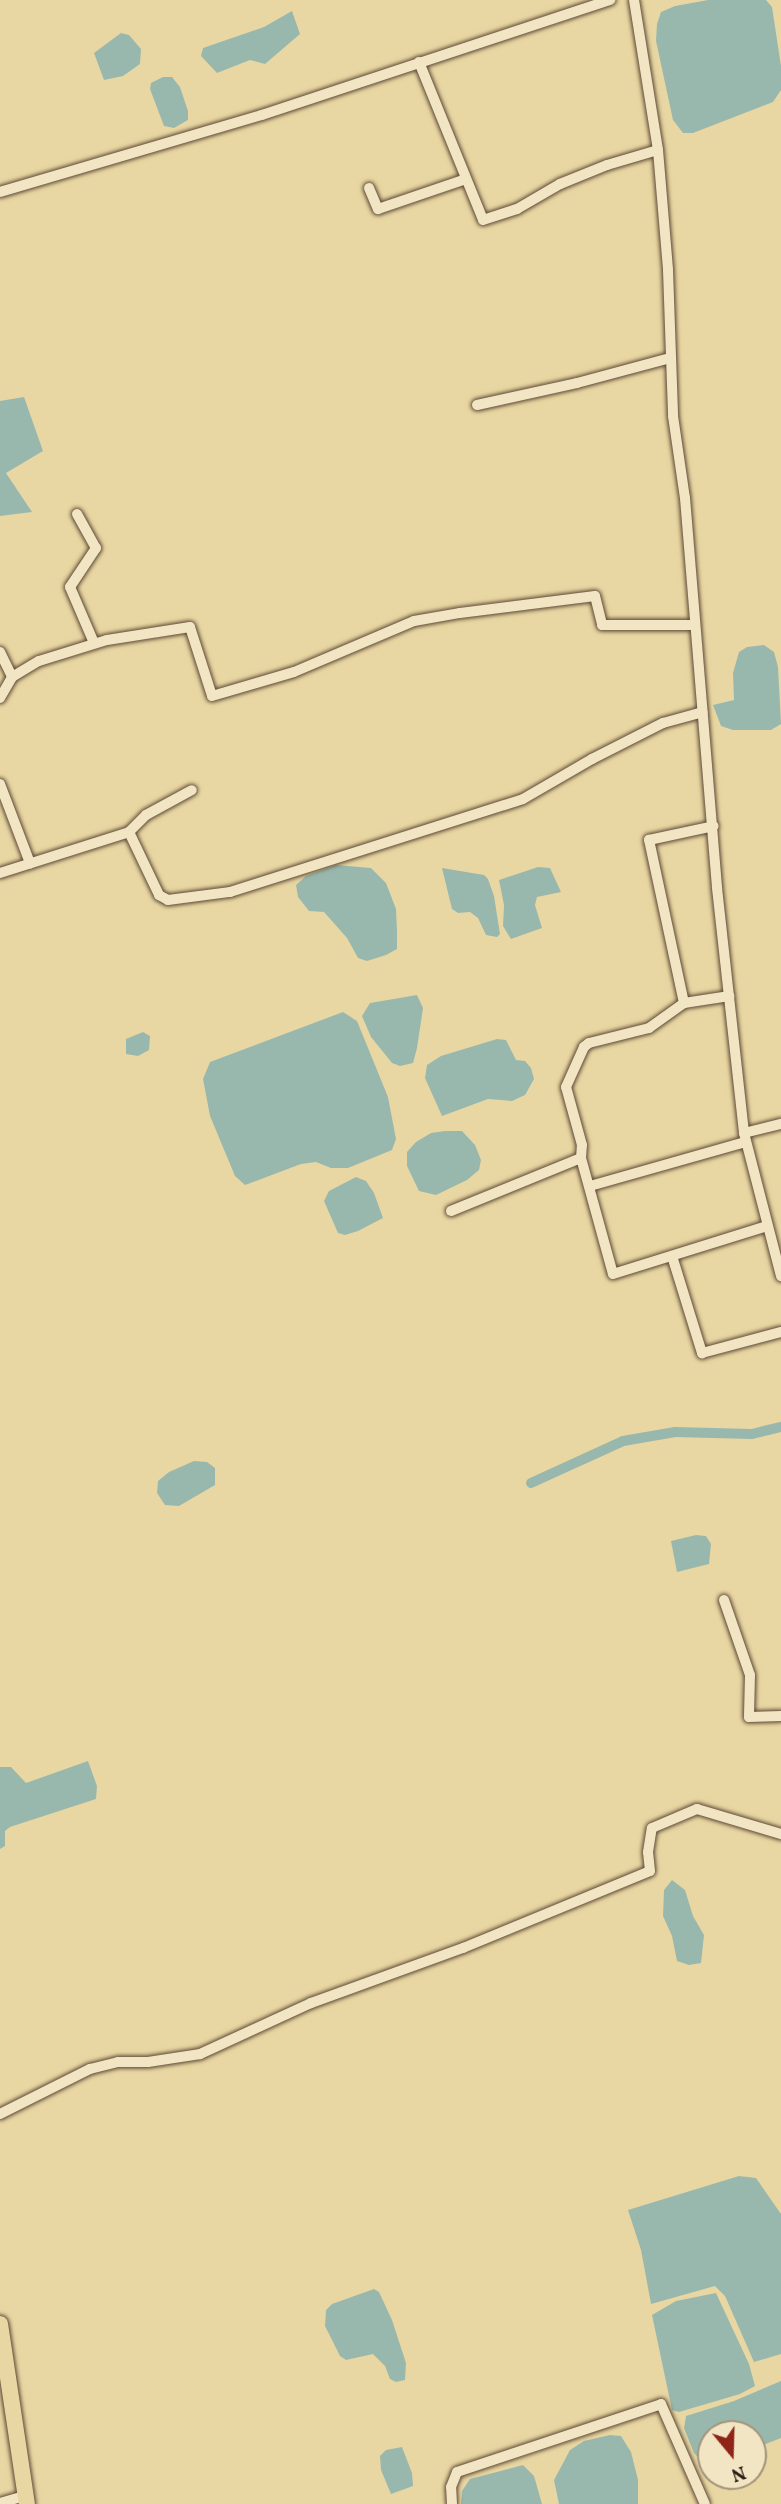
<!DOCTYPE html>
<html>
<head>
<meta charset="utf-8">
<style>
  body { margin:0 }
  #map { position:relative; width:781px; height:2504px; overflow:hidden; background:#e9d7a3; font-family:Vollkorn,serif }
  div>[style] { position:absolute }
  .water>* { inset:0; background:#99b8ad }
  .canal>* { height:10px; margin:-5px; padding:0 5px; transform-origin:5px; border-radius:5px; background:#99b8ad }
  .roads { filter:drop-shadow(0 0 2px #5d4936) drop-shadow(0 0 2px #5d4936) }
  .minor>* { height:10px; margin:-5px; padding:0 5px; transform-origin:5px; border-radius:5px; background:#f1e5c3 }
  .primary>* { height:16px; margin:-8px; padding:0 8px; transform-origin:8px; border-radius:8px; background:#e9d7a3 }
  span { translate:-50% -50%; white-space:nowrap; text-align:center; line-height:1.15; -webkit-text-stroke:6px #f1e5c3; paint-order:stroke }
  .north { position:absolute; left:697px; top:2420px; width:70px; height:70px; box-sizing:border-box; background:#f1e5c3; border:2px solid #a3947c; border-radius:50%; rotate:161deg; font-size:19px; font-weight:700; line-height:28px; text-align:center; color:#2e1a11 }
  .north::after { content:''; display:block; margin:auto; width:24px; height:32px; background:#8f2418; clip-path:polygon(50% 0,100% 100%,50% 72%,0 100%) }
</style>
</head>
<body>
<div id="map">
  <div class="water">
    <div style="clip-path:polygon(708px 0,766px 0,772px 7px,781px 66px,781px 90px,773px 102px,693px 133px,683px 133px,673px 120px,656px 41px,657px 24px,661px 12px,675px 6px)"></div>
    <div style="clip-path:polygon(292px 11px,300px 34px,265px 64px,250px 60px,217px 73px,201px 56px,203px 48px,264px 27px)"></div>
    <div style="clip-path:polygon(121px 33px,129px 35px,141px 49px,140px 64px,123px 76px,104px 80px,94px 53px)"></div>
    <div style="clip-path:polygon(163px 77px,172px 77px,180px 87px,188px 111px,188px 120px,174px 128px,164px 126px,150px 89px,151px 83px)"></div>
    <div style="clip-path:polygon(24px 397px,43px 451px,6px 473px,32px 512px,0 516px,0 401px)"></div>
    <div style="clip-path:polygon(764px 645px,774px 652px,778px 667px,781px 724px,771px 730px,733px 730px,721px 726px,713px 705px,734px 700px,733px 673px,739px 652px,747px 647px)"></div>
    <div style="clip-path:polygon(336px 865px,371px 868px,386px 883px,396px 909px,397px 930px,397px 949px,386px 955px,367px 961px,358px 958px,347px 938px,324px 912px,309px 911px,298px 897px,296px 885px,306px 876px)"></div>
    <div style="clip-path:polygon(538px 867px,550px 868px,561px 892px,537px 897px,535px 905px,542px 928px,511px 939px,503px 926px,504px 905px,499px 880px)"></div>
    <div style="clip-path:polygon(442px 868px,484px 875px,488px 879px,494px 896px,500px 934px,497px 937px,486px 935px,478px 918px,470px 912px,458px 913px,452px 909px)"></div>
    <div style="clip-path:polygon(417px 995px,423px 1008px,417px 1048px,413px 1063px,400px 1066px,392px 1063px,371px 1037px,362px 1016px,370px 1003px)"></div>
    <div style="clip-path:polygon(343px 1012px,357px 1021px,388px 1097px,396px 1139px,392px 1150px,348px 1168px,331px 1168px,316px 1162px,301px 1164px,245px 1185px,235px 1176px,210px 1116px,203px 1079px,210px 1062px)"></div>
    <div style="clip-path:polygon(143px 1032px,150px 1036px,149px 1050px,138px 1056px,126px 1054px,126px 1039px)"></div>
    <div style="clip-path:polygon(497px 1039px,506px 1040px,516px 1060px,525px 1061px,531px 1068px,534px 1079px,525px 1095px,512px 1101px,488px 1099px,442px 1116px,425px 1078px,427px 1065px,441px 1056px)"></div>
    <div style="clip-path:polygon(445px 1131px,462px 1131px,475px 1145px,481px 1160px,479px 1170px,467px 1180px,436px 1195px,419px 1191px,407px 1166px,407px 1152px,416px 1142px,431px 1133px)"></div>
    <div style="clip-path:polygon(356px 1177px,366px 1181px,374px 1193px,383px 1218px,358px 1231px,345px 1235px,338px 1233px,324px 1201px,329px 1191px)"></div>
    <div style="clip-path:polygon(194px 1461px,207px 1462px,215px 1468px,215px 1485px,179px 1506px,165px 1505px,157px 1493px,158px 1481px,169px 1472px)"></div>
    <div style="clip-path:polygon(696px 1535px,706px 1536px,711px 1544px,709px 1564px,677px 1572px,671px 1541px)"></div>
    <div style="clip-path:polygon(88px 1761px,97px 1786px,96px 1799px,10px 1827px,5px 1831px,5px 1846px,0 1849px,0 1767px,11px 1767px,26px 1783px)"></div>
    <div style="clip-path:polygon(672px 1880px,685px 1890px,693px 1916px,704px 1935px,701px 1963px,689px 1965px,677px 1961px,672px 1936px,663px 1916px,664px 1890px)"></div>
    <div style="clip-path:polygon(739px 2176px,756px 2178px,781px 2214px,781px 2354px,754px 2362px,725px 2296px,715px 2286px,651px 2304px,641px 2250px,628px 2210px)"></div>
    <div style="clip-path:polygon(374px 2289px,379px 2292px,392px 2320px,406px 2363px,405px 2380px,396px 2382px,390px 2379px,385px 2366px,373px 2354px,346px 2360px,340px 2356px,325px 2326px,326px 2310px,332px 2304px)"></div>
    <div style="clip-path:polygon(716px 2293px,749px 2364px,755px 2386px,740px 2394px,679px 2412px,672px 2410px,652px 2315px,676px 2301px)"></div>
    <div style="clip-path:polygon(781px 2381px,781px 2438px,753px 2449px,753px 2434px,711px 2434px,711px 2466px,707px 2467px,694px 2453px,684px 2428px,686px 2416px,734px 2401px)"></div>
    <div style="clip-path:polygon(610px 2435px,621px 2436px,631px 2452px,638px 2480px,638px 2504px,559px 2504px,554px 2480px,570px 2450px,584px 2441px)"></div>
    <div style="clip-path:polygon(402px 2447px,412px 2473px,413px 2486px,391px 2494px,381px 2470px,380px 2456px,386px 2450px)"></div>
    <div style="clip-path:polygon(523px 2465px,534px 2476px,542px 2504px,461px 2504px,462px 2491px,470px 2479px)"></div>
  </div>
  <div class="canal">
    <div style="left:531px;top:1483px;width:101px;rotate:-24.5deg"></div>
    <div style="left:623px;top:1441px;width:53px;rotate:-9.8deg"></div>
    <div style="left:675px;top:1432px;width:77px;rotate:1.5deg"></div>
    <div style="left:752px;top:1434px;width:30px;rotate:-14deg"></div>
  </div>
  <div class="roads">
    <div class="minor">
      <div style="left:634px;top:0;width:152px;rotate:80.9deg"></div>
      <div style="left:658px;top:150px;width:120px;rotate:85.2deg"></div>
      <div style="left:668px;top:270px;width:146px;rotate:88deg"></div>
      <div style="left:673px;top:416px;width:83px;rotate:81.7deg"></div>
      <div style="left:685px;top:498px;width:391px;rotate:85.3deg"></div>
      <div style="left:717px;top:888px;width:246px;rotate:83.7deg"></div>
      <div style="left:744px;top:1133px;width:148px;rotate:75.5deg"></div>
      <div style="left:419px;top:62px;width:170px;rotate:67.9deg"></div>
      <div style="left:483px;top:220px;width:36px;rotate:-18deg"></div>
      <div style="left:517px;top:209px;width:50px;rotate:-30.2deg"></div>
      <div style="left:560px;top:184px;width:51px;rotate:-22deg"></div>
      <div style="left:607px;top:165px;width:53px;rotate:-16.4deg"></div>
      <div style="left:369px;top:188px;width:23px;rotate:67deg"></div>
      <div style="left:378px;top:209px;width:93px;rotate:-18.8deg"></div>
      <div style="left:0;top:192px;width:273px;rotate:-16.4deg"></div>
      <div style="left:262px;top:115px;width:367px;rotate:-18.3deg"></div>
      <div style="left:477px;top:405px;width:102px;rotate:-12.4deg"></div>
      <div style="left:577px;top:383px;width:96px;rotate:-15deg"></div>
      <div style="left:77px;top:514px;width:39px;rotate:61deg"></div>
      <div style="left:96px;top:548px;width:47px;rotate:123.7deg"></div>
      <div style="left:70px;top:587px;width:61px;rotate:66.8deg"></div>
      <div style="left:0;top:652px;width:28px;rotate:64deg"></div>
      <div style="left:0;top:698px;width:24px;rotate:-60deg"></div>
      <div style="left:12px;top:677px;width:31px;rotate:-31deg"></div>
      <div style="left:39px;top:661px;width:71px;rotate:-17.2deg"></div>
      <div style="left:107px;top:640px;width:84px;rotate:-8.9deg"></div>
      <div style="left:190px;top:627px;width:72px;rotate:72.3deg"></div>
      <div style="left:212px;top:696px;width:85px;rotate:-16.3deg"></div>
      <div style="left:294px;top:672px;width:130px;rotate:-23deg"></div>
      <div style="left:414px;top:621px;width:47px;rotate:-9.9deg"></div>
      <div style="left:460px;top:613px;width:136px;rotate:-7.2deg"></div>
      <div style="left:595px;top:596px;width:30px;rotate:76deg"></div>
      <div style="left:602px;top:625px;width:91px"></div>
      <div style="left:0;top:784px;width:85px;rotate:69.2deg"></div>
      <div style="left:129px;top:832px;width:24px;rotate:-45deg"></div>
      <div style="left:146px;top:815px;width:52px;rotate:-28.5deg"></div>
      <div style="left:0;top:873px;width:135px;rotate:-17.6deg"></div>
      <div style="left:129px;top:832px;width:70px;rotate:64.5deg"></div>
      <div style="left:159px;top:895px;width:10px;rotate:29deg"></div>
      <div style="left:168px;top:900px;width:63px;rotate:-7.4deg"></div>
      <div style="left:230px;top:892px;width:307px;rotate:-17.6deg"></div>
      <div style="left:523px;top:799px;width:80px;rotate:-30.1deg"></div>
      <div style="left:592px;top:759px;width:80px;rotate:-26.9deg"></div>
      <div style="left:663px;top:723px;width:41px;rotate:-15.4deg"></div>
      <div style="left:684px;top:1003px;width:167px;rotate:-102.1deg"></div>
      <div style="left:649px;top:840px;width:66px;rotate:-12.2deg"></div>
      <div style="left:744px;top:1133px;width:38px;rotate:-14deg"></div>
      <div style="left:581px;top:1158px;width:13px;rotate:-86deg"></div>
      <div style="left:582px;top:1145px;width:60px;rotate:-105.4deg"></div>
      <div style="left:566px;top:1087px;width:44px;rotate:-65.8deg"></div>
      <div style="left:584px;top:1047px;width:6px;rotate:-39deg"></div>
      <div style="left:589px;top:1043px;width:62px;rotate:-14deg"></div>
      <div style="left:649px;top:1028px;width:43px;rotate:-35.5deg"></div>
      <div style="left:684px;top:1003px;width:46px;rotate:-8.8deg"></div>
      <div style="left:590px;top:1186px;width:161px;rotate:-15.8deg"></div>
      <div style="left:451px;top:1211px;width:140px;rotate:-22.2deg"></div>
      <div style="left:581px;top:1158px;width:120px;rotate:74.6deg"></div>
      <div style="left:613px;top:1274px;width:161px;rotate:-17.3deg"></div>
      <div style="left:672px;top:1256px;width:102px;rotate:72.8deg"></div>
      <div style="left:702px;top:1353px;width:82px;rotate:-14.9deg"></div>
      <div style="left:724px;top:1600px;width:79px;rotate:70.9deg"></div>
      <div style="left:750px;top:1675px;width:42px;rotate:91.4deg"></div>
      <div style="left:749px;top:1717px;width:32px;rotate:-2deg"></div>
      <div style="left:0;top:2114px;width:101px;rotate:-26.6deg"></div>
      <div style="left:90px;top:2069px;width:29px;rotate:-14deg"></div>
      <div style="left:118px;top:2062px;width:30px"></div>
      <div style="left:148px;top:2062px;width:53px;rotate:-8.7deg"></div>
      <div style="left:200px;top:2054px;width:122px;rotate:-24.7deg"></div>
      <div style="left:311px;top:2003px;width:162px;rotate:-19.9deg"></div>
      <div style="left:463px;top:1948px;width:202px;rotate:-22.4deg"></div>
      <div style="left:650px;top:1871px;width:19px;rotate:-96deg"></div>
      <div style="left:648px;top:1852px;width:24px;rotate:-81deg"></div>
      <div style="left:652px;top:1828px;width:49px;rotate:-22.9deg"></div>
      <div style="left:697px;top:1809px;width:88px;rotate:16.6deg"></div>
      <div style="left:0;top:2503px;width:26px;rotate:-16deg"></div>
      <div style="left:452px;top:2504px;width:17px;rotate:-93deg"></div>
      <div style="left:451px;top:2487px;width:16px;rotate:-68deg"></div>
      <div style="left:457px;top:2472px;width:215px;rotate:-18.4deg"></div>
      <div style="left:661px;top:2404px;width:109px;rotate:66.3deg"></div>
    </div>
    <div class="primary">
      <div style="left:0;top:2324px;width:182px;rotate:81.5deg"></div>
    </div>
  </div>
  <div class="north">N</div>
</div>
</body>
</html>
